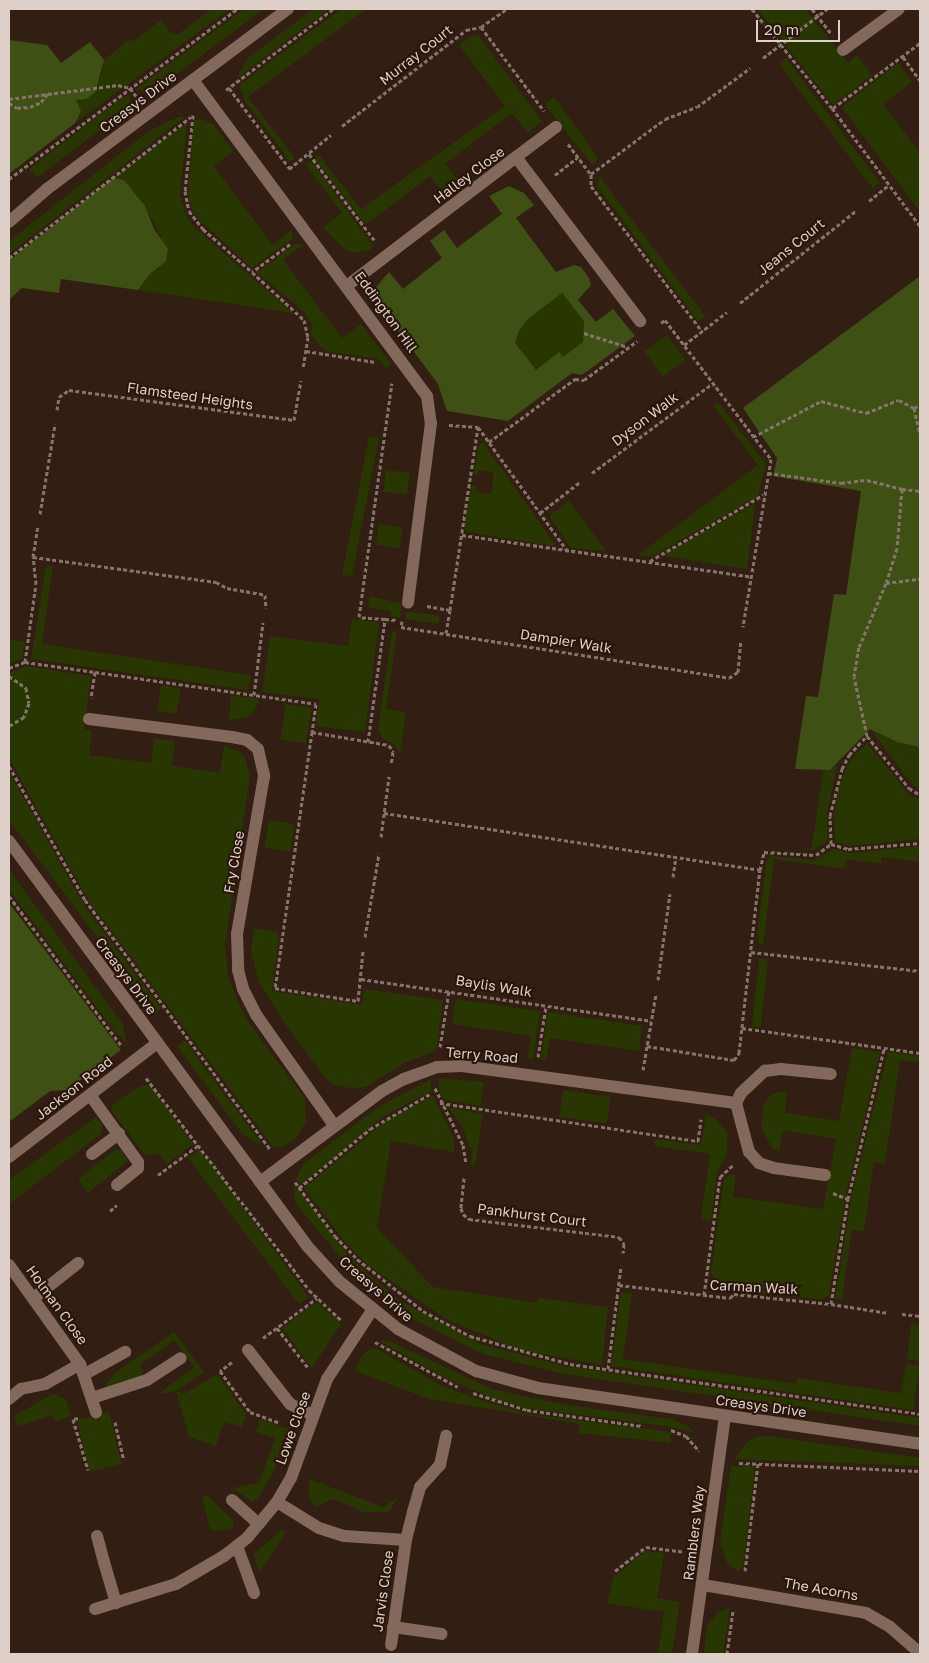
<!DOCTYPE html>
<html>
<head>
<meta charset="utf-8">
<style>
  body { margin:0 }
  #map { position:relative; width:929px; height:1663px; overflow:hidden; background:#331e13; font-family:"Golos Text",sans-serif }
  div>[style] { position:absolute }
  .green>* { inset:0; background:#283602; transform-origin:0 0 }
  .forest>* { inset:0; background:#3e5013 }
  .path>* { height:3px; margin-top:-1.5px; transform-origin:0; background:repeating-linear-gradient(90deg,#86746b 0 4px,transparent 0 6.5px) }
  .lane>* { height:12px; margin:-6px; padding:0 6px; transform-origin:6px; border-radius:6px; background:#82695c }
  .street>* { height:12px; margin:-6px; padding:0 6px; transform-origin:6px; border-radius:6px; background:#82695c }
  .secondary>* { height:12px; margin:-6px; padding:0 6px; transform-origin:6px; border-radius:6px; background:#82695c }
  span { translate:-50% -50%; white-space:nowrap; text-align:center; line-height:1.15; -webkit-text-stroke:4px #29150a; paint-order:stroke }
  .street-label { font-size:14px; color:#decfc8 }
  .frame { position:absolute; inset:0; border:10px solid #decfc8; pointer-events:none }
  .scale { position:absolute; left:756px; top:20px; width:84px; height:22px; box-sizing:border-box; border:2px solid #decfc8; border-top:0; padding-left:6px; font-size:15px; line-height:18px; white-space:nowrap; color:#decfc8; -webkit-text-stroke:4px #29150a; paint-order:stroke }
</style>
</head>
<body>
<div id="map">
  <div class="green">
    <div style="clip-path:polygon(212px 9px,230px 9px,75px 123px,81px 111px,75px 99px,86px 99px,101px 77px,104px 60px,128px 40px,134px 41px,161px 20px,171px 33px,178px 34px)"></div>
    <div style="clip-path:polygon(244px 9px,264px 9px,150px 94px,136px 89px)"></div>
    <div style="clip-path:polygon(313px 9px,329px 9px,236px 79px,248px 58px)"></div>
    <div style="clip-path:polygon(341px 9px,366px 9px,248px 97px,295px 158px,290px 162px,245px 101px,239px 85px)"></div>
    <div style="clip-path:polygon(757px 9px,805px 9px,848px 63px,857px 55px,872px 75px,833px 105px)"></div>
    <div style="clip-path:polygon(478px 35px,542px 121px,528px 133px,512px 113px,445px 164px,459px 182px,444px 193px,430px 176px,366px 225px,315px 159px,319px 155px,361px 209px,505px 106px,459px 45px,470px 36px)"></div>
    <div style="left:786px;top:58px;width:156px;height:9px;rotate:53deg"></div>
    <div style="clip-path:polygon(898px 63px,912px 82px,883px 104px,920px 153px,920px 212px,842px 107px)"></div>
    <div style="clip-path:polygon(130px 95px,131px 106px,37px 178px,29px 169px,122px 98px)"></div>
    <div style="clip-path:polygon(554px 97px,599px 159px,592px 165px,545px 104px)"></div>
    <div style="clip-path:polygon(178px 117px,185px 117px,9px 254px,9px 242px,13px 238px,149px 131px)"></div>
    <div style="clip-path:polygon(202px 119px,214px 125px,233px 151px,214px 166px,272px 245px,292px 230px,293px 238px,252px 268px,199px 220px,191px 208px,188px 194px,194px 120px)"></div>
    <div style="clip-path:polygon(187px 123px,180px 195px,187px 217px,195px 228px,293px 313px,138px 290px,149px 275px,159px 268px,161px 237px,145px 206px,124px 180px,113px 178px)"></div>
    <div style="clip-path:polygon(311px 161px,374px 247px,369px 250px,355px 253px,346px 250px,323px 228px,342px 213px,306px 165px)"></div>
    <div style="clip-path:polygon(600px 176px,620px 204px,706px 317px,698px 321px,597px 186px)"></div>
    <div style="clip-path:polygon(297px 243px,303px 245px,283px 260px,342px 338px,361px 324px,391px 364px,386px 368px,378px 359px,325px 351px,310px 334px,313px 325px,304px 312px,257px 272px)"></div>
    <div style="clip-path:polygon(562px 293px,584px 321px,583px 342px,563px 358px,558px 353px,536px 371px,515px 343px,519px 331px,528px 319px)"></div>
    <div style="left:667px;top:335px;width:31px;height:28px;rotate:54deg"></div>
    <div style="clip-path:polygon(718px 402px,766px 464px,758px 496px,651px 557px,638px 555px,758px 465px,719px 413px,714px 405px)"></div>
    <div style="left:369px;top:436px;width:10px;height:141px;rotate:11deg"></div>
    <div style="clip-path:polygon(483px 443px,555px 544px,554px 546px,467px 532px,464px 528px,472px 486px,476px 486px,476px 492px,491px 494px,494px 472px,479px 470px,478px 475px,473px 474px,479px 444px)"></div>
    <div style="left:386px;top:470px;width:24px;height:22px;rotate:7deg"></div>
    <div style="clip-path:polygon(569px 501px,606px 551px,571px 548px,549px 516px)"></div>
    <div style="clip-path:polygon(752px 505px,755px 506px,747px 569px,662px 556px)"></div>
    <div style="left:379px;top:524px;width:24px;height:21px;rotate:9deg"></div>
    <div style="clip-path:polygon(53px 565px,42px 644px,251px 675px,248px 690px,31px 659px,44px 577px,47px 566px)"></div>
    <div style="clip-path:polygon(370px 596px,402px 604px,400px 618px,390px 616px,391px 611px,368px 607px)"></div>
    <div style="left:406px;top:611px;width:34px;height:8px;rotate:8deg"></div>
    <div style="clip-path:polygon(352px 619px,379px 623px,365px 732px,316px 726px,319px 699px,262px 692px,270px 636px,348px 646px)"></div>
    <div style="clip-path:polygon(392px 631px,397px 631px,386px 709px,406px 712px,400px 754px,394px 743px,383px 740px,378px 729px)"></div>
    <div style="clip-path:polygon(9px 640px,25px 642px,22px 659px,9px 664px)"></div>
    <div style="clip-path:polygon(26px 666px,91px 676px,84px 729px,92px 731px,89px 755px,151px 763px,154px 738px,175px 741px,172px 766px,220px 773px,224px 746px,239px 751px,245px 758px,250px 776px,225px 945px,228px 976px,239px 1005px,251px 1026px,305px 1099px,306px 1122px,295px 1139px,284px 1146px,274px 1148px,87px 898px,9px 758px,9px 673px)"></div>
    <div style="left:161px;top:685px;width:20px;height:26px;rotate:9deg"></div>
    <div style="clip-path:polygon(231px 695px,259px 699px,256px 709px,249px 717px,229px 720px)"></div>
    <div style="left:286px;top:704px;width:26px;height:36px;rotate:9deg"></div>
    <div style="clip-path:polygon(870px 729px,897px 742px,920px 747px,920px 790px,912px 784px)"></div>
    <div style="clip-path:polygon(867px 743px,911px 797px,920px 799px,920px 839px,849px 846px,835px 842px,834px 814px,839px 786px,852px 758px)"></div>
    <div style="clip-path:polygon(837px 765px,827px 814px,828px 841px,811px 852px,823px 771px)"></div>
    <div style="clip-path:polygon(9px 772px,87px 910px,161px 1008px,155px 1014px,9px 820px)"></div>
    <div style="left:269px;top:820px;width:26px;height:28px;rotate:9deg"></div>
    <div style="clip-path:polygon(920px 846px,920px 862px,882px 857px,881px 864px,846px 859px,844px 869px,774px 859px,763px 945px,759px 944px,757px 933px,767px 859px,771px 856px,814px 860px,834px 849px,851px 853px)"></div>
    <div style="clip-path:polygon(9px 870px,123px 1024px,126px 1042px,116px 1033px,9px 890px)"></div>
    <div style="clip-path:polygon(254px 928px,279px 932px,272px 991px,362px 1005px,364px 989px,443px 1000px,436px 1051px,406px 1062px,367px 1086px,356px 1089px,334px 1085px,326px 1079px,288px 1028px,259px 983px,251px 951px)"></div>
    <div style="left:759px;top:958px;width:9px;height:69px;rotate:6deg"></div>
    <div style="clip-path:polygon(456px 999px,540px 1011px,533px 1059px,528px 1058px,531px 1036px,452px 1024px)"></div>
    <div style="clip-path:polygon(548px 1012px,642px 1026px,639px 1051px,550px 1038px,546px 1061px,541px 1060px)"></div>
    <div style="clip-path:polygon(184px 1040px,264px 1147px,243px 1135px,177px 1046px)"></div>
    <div style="clip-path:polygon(852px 1048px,880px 1052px,845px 1198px,829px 1295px,822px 1299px,720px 1290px,711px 1272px,724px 1180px,729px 1175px,736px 1175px,733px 1197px,823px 1209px,836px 1139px,783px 1130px,779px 1151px,772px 1148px,761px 1128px,763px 1106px,768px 1097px,779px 1092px,787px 1092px,785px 1113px,839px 1121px)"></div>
    <div style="clip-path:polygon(888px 1052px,920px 1056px,920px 1062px,900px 1060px,885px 1164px,874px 1162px,864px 1231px,852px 1230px,842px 1299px,835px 1299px,852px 1194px)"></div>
    <div style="clip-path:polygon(439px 1078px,484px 1082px,480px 1106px,444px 1099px,439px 1091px)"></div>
    <div style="clip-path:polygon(431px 1079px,431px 1091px,384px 1116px,301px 1184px,296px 1178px,303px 1164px,380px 1106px)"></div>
    <div style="clip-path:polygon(147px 1085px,152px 1087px,193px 1144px,167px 1164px,158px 1153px,148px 1156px,144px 1154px,111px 1110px,112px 1106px,140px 1086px)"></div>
    <div style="left:563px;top:1090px;width:48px;height:27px;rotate:8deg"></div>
    <div style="clip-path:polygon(433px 1096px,454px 1139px,454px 1152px,391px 1141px,377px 1228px,433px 1287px,537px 1303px,538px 1298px,608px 1307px,602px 1365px,520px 1350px,446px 1319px,368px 1265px,346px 1243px,304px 1188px,388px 1120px)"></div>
    <div style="clip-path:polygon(448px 1107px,483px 1114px,475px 1166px,471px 1165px,472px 1152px,462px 1126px)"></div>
    <div style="clip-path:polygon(706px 1114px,714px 1118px,728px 1133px,726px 1156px,717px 1173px,711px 1220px,701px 1219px,710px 1154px,654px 1146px,655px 1139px,701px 1145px)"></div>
    <div style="clip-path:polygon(96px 1117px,103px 1125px,101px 1134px,9px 1204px,9px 1180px)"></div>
    <div style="clip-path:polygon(116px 1149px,123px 1151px,128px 1161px,88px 1193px,78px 1179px)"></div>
    <div style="clip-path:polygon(200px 1149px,290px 1272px,309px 1297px,299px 1304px,188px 1158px)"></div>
    <div style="clip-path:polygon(294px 1185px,352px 1260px,399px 1300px,480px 1344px,564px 1366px,920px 1418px,920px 1426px,563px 1374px,483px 1354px,415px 1320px,352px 1271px,295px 1203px)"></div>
    <div style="clip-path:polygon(621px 1292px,632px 1294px,623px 1359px,796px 1384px,797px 1378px,901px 1393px,906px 1364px,920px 1366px,913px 1410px,611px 1366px)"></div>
    <div style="clip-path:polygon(317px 1302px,341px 1324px,312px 1368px,282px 1328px)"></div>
    <div style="clip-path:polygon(911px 1324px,920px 1325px,920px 1361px,907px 1359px)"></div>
    <div style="clip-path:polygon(174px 1332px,204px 1372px,176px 1391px,184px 1394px,217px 1374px,246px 1414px,242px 1427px,224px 1422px,216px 1446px,189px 1437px,176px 1391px,157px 1395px,194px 1367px,174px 1340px,140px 1365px,144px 1371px,141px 1376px,108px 1387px,106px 1384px,115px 1373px)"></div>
    <div style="clip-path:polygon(387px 1340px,492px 1389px,560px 1404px,671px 1419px,687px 1425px,695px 1433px,671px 1427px,525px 1408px,489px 1397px,446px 1378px,379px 1341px)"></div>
    <div style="clip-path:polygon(377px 1349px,442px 1386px,490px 1403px,529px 1414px,670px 1432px,671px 1443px,579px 1433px,579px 1424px,429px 1399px,355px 1371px,361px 1357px,368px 1350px)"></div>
    <div style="clip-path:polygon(53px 1394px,65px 1399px,71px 1416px,56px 1421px,53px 1415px,17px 1426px,14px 1416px)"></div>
    <div style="left:109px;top:1412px;width:53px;height:33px;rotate:76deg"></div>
    <div style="clip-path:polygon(260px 1419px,289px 1429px,273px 1473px,258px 1498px,252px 1502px,233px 1488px,259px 1483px,275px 1438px,256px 1432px)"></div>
    <div style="clip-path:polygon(769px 1436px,920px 1458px,920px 1466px,734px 1459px,747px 1442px,756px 1437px)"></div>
    <div style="clip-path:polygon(731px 1466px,755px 1466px,743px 1567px,738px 1572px,727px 1563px,720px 1542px)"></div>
    <div style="clip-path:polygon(309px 1479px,383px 1507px,398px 1497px,389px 1512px,363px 1512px,333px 1499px,316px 1507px,309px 1497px)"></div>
    <div style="clip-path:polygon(205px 1494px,234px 1521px,233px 1528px,215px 1531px,210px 1528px,202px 1499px)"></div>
    <div style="clip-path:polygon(281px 1530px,286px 1532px,259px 1573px,254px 1554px)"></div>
    <div style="clip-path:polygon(645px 1551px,664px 1553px,657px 1598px,680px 1602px,672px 1654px,658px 1654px,664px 1612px,607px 1603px,613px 1578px)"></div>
    <div style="clip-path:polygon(730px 1608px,723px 1654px,706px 1654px,704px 1651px,707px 1626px,718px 1612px)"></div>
  </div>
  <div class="forest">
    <div style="clip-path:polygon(9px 40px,47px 45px,61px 63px,90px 42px,104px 60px,95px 93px,86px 99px,76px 100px,81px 111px,75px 123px,9px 174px)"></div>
    <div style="clip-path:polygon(113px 178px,124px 180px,145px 206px,154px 229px,168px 249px,166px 261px,149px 275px,138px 290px,61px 279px,59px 293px,22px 288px,9px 300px,9px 261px)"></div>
    <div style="clip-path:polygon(evenodd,509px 186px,524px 193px,534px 205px,516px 218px,556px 272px,574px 265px,581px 267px,589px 278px,591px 285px,578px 300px,596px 322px,613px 309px,635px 336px,582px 375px,572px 373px,508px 421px,447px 411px,438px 384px,382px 309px,376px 287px,389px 272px,403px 289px,442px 258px,430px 241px,444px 230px,457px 248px,502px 214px,489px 196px,509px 186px,562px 293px,584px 321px,583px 342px,563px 357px,559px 352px,536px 370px,515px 343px,519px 331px,528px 319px,562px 293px)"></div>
    <div style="clip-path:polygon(920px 276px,920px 747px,897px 742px,870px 729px,830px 770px,795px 769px,806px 696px,818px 697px,834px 594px,846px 595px,861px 491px,773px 476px,777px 458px,743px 408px)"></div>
    <div style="clip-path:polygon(9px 903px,121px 1050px,67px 1090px,50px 1091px,9px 1122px)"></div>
  </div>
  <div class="path">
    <div style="left:752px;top:9px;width:127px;rotate:51.1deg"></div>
    <div style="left:832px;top:108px;width:147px;rotate:53.3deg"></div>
    <div style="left:812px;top:9px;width:33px;rotate:52deg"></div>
    <div style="left:481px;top:27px;width:105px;rotate:53.1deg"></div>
    <div style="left:903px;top:57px;width:29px;rotate:54deg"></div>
    <div style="left:763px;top:58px;width:81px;rotate:-37.4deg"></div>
    <div style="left:229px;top:88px;width:101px;rotate:53deg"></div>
    <div style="left:226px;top:90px;width:134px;rotate:-37.1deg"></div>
    <div style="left:9px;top:99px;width:110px;rotate:-7.3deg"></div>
    <div style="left:118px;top:85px;width:12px;rotate:14deg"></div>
    <div style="left:130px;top:88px;width:10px;rotate:53deg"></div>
    <div style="left:9px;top:103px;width:9px;rotate:32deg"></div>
    <div style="left:17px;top:108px;width:13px;rotate:-4deg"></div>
    <div style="left:30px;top:107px;width:12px;rotate:-24deg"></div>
    <div style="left:41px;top:102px;width:13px;rotate:-51deg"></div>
    <div style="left:833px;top:108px;width:109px;rotate:-36.8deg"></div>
    <div style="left:193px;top:115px;width:76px;rotate:96deg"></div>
    <div style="left:185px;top:191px;width:20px;rotate:79deg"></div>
    <div style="left:189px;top:211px;width:23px;rotate:52deg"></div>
    <div style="left:203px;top:229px;width:65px;rotate:41.3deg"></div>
    <div style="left:342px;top:126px;width:157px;rotate:-37.7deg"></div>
    <div style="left:466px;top:30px;width:15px;rotate:-11deg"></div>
    <div style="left:481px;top:27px;width:32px;rotate:-35deg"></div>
    <div style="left:568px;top:144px;width:38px;rotate:53deg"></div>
    <div style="left:591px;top:174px;width:12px;rotate:90deg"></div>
    <div style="left:591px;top:186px;width:183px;rotate:52.6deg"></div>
    <div style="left:309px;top:154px;width:109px;rotate:52.8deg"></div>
    <div style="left:289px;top:169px;width:54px;rotate:-39deg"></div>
    <div style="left:591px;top:174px;width:92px;rotate:-36.6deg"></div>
    <div style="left:665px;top:119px;width:34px;rotate:-21deg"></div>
    <div style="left:697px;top:107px;width:66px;rotate:-36.3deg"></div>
    <div style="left:555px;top:175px;width:29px;rotate:-38deg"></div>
    <div style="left:9px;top:179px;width:284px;rotate:-36.7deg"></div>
    <div style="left:869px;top:201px;width:26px;rotate:-39deg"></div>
    <div style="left:290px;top:244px;width:47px;rotate:143.6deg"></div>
    <div style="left:252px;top:272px;width:71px;rotate:42.7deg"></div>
    <div style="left:304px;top:320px;width:17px;rotate:77deg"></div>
    <div style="left:308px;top:337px;width:30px;rotate:99deg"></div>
    <div style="left:9px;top:258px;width:230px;rotate:-37.8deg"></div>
    <div style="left:740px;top:303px;width:149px;rotate:-38.5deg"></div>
    <div style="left:661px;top:323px;width:5px;rotate:-37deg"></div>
    <div style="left:665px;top:320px;width:175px;rotate:52.7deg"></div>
    <div style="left:771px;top:459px;width:170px;rotate:99.5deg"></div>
    <div style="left:584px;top:333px;width:46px;rotate:17.7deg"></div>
    <div style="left:684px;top:345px;width:54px;rotate:-37.5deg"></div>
    <div style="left:306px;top:351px;width:70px;rotate:9.1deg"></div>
    <div style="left:914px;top:408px;width:27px;rotate:77deg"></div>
    <div style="left:57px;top:410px;width:13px;rotate:-81deg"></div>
    <div style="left:59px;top:397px;width:12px;rotate:-35deg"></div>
    <div style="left:69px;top:390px;width:227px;rotate:7.6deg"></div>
    <div style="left:294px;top:420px;width:40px;rotate:-80deg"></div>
    <div style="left:449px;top:425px;width:29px;rotate:4deg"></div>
    <div style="left:478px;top:427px;width:154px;rotate:54.2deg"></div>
    <div style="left:753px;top:437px;width:77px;rotate:-27.9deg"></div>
    <div style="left:821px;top:401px;width:47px;rotate:14.9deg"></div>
    <div style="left:866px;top:413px;width:35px;rotate:-22deg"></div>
    <div style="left:899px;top:400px;width:17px;rotate:28deg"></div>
    <div style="left:914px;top:408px;width:7px;rotate:-27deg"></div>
    <div style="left:489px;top:442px;width:107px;rotate:-36.2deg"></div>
    <div style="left:575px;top:379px;width:9px;rotate:6deg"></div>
    <div style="left:584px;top:380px;width:66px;rotate:-36.3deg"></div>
    <div style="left:592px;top:473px;width:149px;rotate:-36.6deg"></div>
    <div style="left:768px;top:473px;width:74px;rotate:7.8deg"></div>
    <div style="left:841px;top:483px;width:26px;rotate:-7deg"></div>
    <div style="left:867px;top:480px;width:36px;rotate:14deg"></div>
    <div style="left:902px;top:489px;width:59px;rotate:94.8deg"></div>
    <div style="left:897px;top:548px;width:37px;rotate:107deg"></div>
    <div style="left:902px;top:489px;width:18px;rotate:6deg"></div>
    <div style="left:540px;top:513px;width:51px;rotate:-37.8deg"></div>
    <div style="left:40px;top:514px;width:91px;rotate:-80.5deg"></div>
    <div style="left:462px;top:535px;width:293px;rotate:8.2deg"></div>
    <div style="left:33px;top:557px;width:185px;rotate:7.8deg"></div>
    <div style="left:216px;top:582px;width:13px;rotate:29deg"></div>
    <div style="left:227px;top:588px;width:39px;rotate:10deg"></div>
    <div style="left:265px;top:595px;width:13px;rotate:86deg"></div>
    <div style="left:650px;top:561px;width:131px;rotate:-30.3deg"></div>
    <div style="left:427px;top:606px;width:23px;rotate:10deg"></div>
    <div style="left:450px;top:610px;width:23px;rotate:100deg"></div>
    <div style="left:450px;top:610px;width:184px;rotate:-81.3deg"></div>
    <div style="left:385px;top:619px;width:26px;rotate:-176deg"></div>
    <div style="left:359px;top:617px;width:236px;rotate:-82deg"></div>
    <div style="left:402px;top:621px;width:6px;rotate:99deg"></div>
    <div style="left:401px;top:627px;width:332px;rotate:8.8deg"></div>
    <div style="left:729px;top:678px;width:11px;rotate:-34deg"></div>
    <div style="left:738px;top:672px;width:32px;rotate:-85deg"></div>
    <div style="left:25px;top:662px;width:79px;rotate:-82deg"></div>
    <div style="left:36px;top:584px;width:27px;rotate:-96deg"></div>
    <div style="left:33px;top:557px;width:30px;rotate:-81deg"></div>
    <div style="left:9px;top:668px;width:17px;rotate:-21deg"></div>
    <div style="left:25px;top:662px;width:71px;rotate:8.1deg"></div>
    <div style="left:95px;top:672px;width:26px;rotate:99deg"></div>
    <div style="left:95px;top:672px;width:223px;rotate:8.2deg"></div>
    <div style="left:316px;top:704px;width:28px;rotate:98deg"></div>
    <div style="left:312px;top:732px;width:78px;rotate:9.6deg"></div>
    <div style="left:389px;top:745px;width:8px;rotate:60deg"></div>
    <div style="left:393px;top:752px;width:12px;rotate:99deg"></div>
    <div style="left:9px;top:676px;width:21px;rotate:35deg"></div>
    <div style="left:26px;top:688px;width:15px;rotate:79deg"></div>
    <div style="left:29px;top:703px;width:15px;rotate:110deg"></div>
    <div style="left:24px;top:717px;width:17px;rotate:149deg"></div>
    <div style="left:254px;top:695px;width:73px;rotate:-82.9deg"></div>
    <div style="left:312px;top:732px;width:259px;rotate:98.2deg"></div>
    <div style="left:275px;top:988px;width:84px;rotate:8.9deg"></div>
    <div style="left:358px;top:1001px;width:50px;rotate:-84.3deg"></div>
    <div style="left:867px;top:736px;width:67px;rotate:51.1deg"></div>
    <div style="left:909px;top:788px;width:13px;rotate:32deg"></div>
    <div style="left:368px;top:742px;width:124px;rotate:-82.1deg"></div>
    <div style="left:385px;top:619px;width:11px;rotate:5deg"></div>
    <div style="left:9px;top:766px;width:154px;rotate:60.4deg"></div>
    <div style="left:85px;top:900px;width:310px;rotate:53.4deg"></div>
    <div style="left:384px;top:813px;width:380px;rotate:8.6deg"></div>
    <div style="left:760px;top:870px;width:18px;rotate:-77deg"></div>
    <div style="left:764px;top:852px;width:52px;rotate:3.3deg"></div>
    <div style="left:816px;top:855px;width:19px;rotate:-36deg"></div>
    <div style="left:831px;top:844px;width:28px;rotate:-92deg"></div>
    <div style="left:830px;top:816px;width:49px;rotate:-75.7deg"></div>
    <div style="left:842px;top:769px;width:16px;rotate:-63deg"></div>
    <div style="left:849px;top:755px;width:26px;rotate:-47deg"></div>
    <div style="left:867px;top:736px;width:60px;rotate:-102.4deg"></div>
    <div style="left:854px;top:677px;width:30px;rotate:-81deg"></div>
    <div style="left:859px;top:647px;width:69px;rotate:-67.1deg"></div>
    <div style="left:886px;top:583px;width:34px;rotate:-7deg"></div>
    <div style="left:381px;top:837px;width:61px;rotate:-82.4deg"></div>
    <div style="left:831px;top:844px;width:18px;rotate:16deg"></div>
    <div style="left:848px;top:849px;width:72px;rotate:-4.8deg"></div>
    <div style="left:673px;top:877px;width:21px;rotate:-82deg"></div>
    <div style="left:9px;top:896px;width:186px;rotate:53.1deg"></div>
    <div style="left:365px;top:937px;width:85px;rotate:-80.5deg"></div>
    <div style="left:751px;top:952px;width:170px;rotate:6.4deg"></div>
    <div style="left:361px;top:979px;width:293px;rotate:8.2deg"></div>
    <div style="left:658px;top:980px;width:87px;rotate:-82.1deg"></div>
    <div style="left:742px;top:1028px;width:180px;rotate:8deg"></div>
    <div style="left:647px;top:1046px;width:88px;rotate:9.1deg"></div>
    <div style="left:734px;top:1060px;width:9px;rotate:-54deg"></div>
    <div style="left:739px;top:1053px;width:184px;rotate:-83.5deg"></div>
    <div style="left:440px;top:1047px;width:57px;rotate:-80.9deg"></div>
    <div style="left:538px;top:1057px;width:52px;rotate:-81.1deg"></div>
    <div style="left:643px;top:1070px;width:77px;rotate:-80.3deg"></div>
    <div style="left:146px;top:1078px;width:267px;rotate:52.4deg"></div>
    <div style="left:309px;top:1290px;width:44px;rotate:43.2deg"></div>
    <div style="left:435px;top:1088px;width:64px;rotate:63.8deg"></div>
    <div style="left:463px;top:1145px;width:19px;rotate:81deg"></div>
    <div style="left:440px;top:1103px;width:261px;rotate:8.4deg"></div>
    <div style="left:698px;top:1141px;width:22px;rotate:-82deg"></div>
    <div style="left:158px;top:1175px;width:52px;rotate:-36.4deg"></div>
    <div style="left:464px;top:1178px;width:30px;rotate:96deg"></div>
    <div style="left:461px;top:1208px;width:6px;rotate:72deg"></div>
    <div style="left:463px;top:1214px;width:8px;rotate:40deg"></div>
    <div style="left:469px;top:1219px;width:151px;rotate:6.8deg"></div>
    <div style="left:619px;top:1237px;width:9px;rotate:54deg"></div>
    <div style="left:624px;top:1244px;width:9px;rotate:96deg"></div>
    <div style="left:295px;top:1182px;width:67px;rotate:53.5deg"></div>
    <div style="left:335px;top:1236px;width:32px;rotate:46deg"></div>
    <div style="left:357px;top:1259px;width:84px;rotate:38.2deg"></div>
    <div style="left:423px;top:1311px;width:53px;rotate:28deg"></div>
    <div style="left:470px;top:1336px;width:104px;rotate:15.6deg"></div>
    <div style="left:570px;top:1364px;width:354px;rotate:8.1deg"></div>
    <div style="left:299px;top:1188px;width:92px;rotate:-39.7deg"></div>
    <div style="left:370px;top:1129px;width:69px;rotate:-30.3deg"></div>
    <div style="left:833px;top:1193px;width:16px;rotate:22deg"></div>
    <div style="left:110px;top:1211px;width:9px;rotate:-41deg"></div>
    <div style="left:619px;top:1285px;width:112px;rotate:6.7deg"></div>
    <div style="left:730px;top:1298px;width:6px;rotate:-45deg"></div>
    <div style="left:734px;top:1294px;width:98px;rotate:5.9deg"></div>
    <div style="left:831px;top:1304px;width:58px;rotate:9deg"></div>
    <div style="left:704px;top:1295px;width:119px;rotate:-82.3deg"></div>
    <div style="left:720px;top:1177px;width:18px;rotate:-43deg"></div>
    <div style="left:831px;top:1304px;width:106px;rotate:-80.8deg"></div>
    <div style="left:848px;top:1199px;width:154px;rotate:-76.5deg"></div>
    <div style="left:902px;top:1314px;width:18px;rotate:6deg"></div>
    <div style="left:277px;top:1328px;width:52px;rotate:52deg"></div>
    <div style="left:263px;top:1338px;width:67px;rotate:-36.5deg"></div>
    <div style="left:375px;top:1342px;width:94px;rotate:28.5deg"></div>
    <div style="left:232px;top:1362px;width:15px;rotate:143deg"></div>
    <div style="left:220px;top:1371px;width:51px;rotate:53.8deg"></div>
    <div style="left:250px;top:1412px;width:30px;rotate:20deg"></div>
    <div style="left:608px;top:1369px;width:104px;rotate:-82.8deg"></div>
    <div style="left:473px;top:1393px;width:57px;rotate:17.5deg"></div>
    <div style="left:527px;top:1410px;width:116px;rotate:7.9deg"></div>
    <div style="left:78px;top:1418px;width:5px;rotate:169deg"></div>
    <div style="left:73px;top:1419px;width:53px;rotate:73.6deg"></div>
    <div style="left:115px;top:1422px;width:39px;rotate:77deg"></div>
    <div style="left:671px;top:1430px;width:16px;rotate:22deg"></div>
    <div style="left:686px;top:1436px;width:20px;rotate:49deg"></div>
    <div style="left:739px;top:1463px;width:181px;rotate:2.5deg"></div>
    <div style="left:615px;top:1571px;width:39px;rotate:-38deg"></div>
    <div style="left:646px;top:1547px;width:39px;rotate:7deg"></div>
    <div style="left:745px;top:1571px;width:109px;rotate:-83.1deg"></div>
    <div style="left:727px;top:1654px;width:43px;rotate:-82.1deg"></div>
  </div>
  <div class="lane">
    <div style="left:516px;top:157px;width:50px;rotate:-36.9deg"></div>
    <div style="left:90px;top:1095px;width:82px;rotate:54.4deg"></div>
    <div style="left:138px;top:1162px;width:6px;rotate:90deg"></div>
    <div style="left:138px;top:1168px;width:27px;rotate:141deg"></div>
    <div style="left:92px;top:1154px;width:34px;rotate:-37deg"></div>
    <div style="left:35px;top:1297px;width:55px;rotate:-38.3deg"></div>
    <div style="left:248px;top:1350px;width:68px;rotate:52.1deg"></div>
    <div style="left:290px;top:1404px;width:25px;rotate:26deg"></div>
    <div style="left:85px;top:1374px;width:46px;rotate:-28.8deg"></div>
    <div style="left:92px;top:1398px;width:58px;rotate:-18.1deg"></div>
    <div style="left:147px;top:1380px;width:40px;rotate:-32.9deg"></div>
    <div style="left:9px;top:1399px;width:16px;rotate:-40deg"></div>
    <div style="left:21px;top:1389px;width:25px;rotate:-12deg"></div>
    <div style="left:232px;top:1500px;width:36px;rotate:42deg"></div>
    <div style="left:413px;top:1512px;width:26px;rotate:-74deg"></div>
    <div style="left:420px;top:1487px;width:30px;rotate:-48deg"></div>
    <div style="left:440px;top:1465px;width:30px;rotate:-78deg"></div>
    <div style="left:97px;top:1536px;width:27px;rotate:75deg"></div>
    <div style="left:237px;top:1546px;width:50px;rotate:70.1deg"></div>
    <div style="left:393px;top:1627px;width:49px;rotate:8.1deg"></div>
  </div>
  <div class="street">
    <div style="left:843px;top:50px;width:69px;rotate:-36.2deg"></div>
    <div style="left:193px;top:80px;width:393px;rotate:53.5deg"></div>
    <div style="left:427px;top:396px;width:27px;rotate:82deg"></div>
    <div style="left:431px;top:423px;width:181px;rotate:97.3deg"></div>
    <div style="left:348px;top:285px;width:211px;rotate:-37.3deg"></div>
    <div style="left:516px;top:157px;width:206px;rotate:52.9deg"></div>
    <div style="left:89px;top:719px;width:144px;rotate:7.2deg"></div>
    <div style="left:232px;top:737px;width:15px;rotate:11deg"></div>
    <div style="left:247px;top:740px;width:14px;rotate:39deg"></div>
    <div style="left:258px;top:749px;width:28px;rotate:77deg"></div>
    <div style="left:264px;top:776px;width:160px;rotate:99.7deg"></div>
    <div style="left:237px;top:934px;width:36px;rotate:88deg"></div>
    <div style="left:238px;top:970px;width:20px;rotate:75deg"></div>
    <div style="left:243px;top:989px;width:30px;rotate:63deg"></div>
    <div style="left:257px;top:1016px;width:133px;rotate:54.8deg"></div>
    <div style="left:9px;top:1157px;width:187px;rotate:-37.6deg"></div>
    <div style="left:825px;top:1175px;width:51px;rotate:-172.2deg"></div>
    <div style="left:774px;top:1168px;width:16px;rotate:-162deg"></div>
    <div style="left:759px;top:1163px;width:15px;rotate:-132deg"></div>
    <div style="left:749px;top:1152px;width:51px;rotate:-104.9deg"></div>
    <div style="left:736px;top:1103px;width:11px;rotate:-63deg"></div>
    <div style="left:741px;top:1093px;width:33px;rotate:-43deg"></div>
    <div style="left:765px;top:1071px;width:16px;rotate:-7deg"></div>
    <div style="left:781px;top:1069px;width:50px;rotate:5.7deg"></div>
    <div style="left:260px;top:1182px;width:152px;rotate:-36.7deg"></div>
    <div style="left:382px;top:1091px;width:25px;rotate:-29deg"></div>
    <div style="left:404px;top:1079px;width:35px;rotate:-20deg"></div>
    <div style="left:437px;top:1067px;width:25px;rotate:-2deg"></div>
    <div style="left:462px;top:1066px;width:276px;rotate:7.7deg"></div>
    <div style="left:9px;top:1265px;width:122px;rotate:54.4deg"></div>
    <div style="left:80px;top:1364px;width:51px;rotate:71.6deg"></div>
    <div style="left:45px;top:1384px;width:40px;rotate:-29.7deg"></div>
    <div style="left:277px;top:1502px;width:49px;rotate:31.8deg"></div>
    <div style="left:319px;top:1528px;width:26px;rotate:18deg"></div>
    <div style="left:344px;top:1536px;width:62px;rotate:3.7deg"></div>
    <div style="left:406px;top:1540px;width:106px;rotate:98.1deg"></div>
    <div style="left:406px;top:1540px;width:29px;rotate:-76deg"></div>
    <div style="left:104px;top:1562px;width:43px;rotate:73.7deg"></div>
    <div style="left:703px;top:1585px;width:165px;rotate:9.7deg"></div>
    <div style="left:866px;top:1613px;width:28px;rotate:30deg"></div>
    <div style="left:890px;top:1627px;width:40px;rotate:41deg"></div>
    <div style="left:95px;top:1609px;width:85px;rotate:-17.2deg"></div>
    <div style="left:176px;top:1584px;width:56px;rotate:-30.3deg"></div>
    <div style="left:224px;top:1556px;width:29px;rotate:-38deg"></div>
    <div style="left:247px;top:1538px;width:47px;rotate:-50.2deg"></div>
    <div style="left:277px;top:1502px;width:28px;rotate:-60deg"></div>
    <div style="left:291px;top:1478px;width:105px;rotate:-70deg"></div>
    <div style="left:327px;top:1379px;width:84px;rotate:-56.7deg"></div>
    <div style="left:692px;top:1654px;width:240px;rotate:-82.1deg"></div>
  </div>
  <div class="secondary">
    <div style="left:9px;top:222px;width:50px;rotate:-41deg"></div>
    <div style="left:47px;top:189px;width:301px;rotate:-36.8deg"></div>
    <div style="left:9px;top:841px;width:504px;rotate:53.63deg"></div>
    <div style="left:308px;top:1247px;width:47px;rotate:47.6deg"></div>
    <div style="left:340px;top:1282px;width:75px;rotate:39deg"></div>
    <div style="left:398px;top:1329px;width:89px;rotate:28.3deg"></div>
    <div style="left:476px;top:1371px;width:64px;rotate:15.3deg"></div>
    <div style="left:538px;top:1388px;width:386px;rotate:8.3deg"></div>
  </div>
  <div class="street-label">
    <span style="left:416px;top:55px;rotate:-38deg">Murray Court</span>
    <span style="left:138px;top:102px;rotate:-37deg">Creasys Drive</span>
    <span style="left:469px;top:175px;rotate:-37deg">Halley Close</span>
    <span style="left:791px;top:247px;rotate:-39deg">Jeans Court</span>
    <span style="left:386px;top:312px;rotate:54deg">Eddington Hill</span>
    <span style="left:190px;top:396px;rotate:8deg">Flamsteed Heights</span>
    <span style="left:645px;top:419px;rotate:-37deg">Dyson Walk</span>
    <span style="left:566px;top:641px;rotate:9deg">Dampier Walk</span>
    <span style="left:234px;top:862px;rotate:-80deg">Fry Close</span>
    <span style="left:126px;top:976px;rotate:53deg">Creasys Drive</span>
    <span style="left:494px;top:986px;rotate:9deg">Baylis Walk</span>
    <span style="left:482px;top:1055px;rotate:5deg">Terry Road</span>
    <span style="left:74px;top:1088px;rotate:-38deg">Jackson Road</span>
    <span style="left:532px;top:1215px;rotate:7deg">Pankhurst Court</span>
    <span style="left:754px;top:1287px;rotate:3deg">Carman Walk</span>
    <span style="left:376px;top:1289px;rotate:41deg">Creasys Drive</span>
    <span style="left:57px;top:1305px;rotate:54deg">Holman Close</span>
    <span style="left:761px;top:1406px;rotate:8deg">Creasys Drive</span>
    <span style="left:293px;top:1428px;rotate:-70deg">Lowe Close</span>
    <span style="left:694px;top:1533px;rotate:-83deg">Ramblers Way</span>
    <span style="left:821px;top:1589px;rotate:10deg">The Acorns</span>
    <span style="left:383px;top:1591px;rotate:-82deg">Jarvis Close</span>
  </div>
  <div class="frame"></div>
  <div class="scale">20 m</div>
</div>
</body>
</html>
